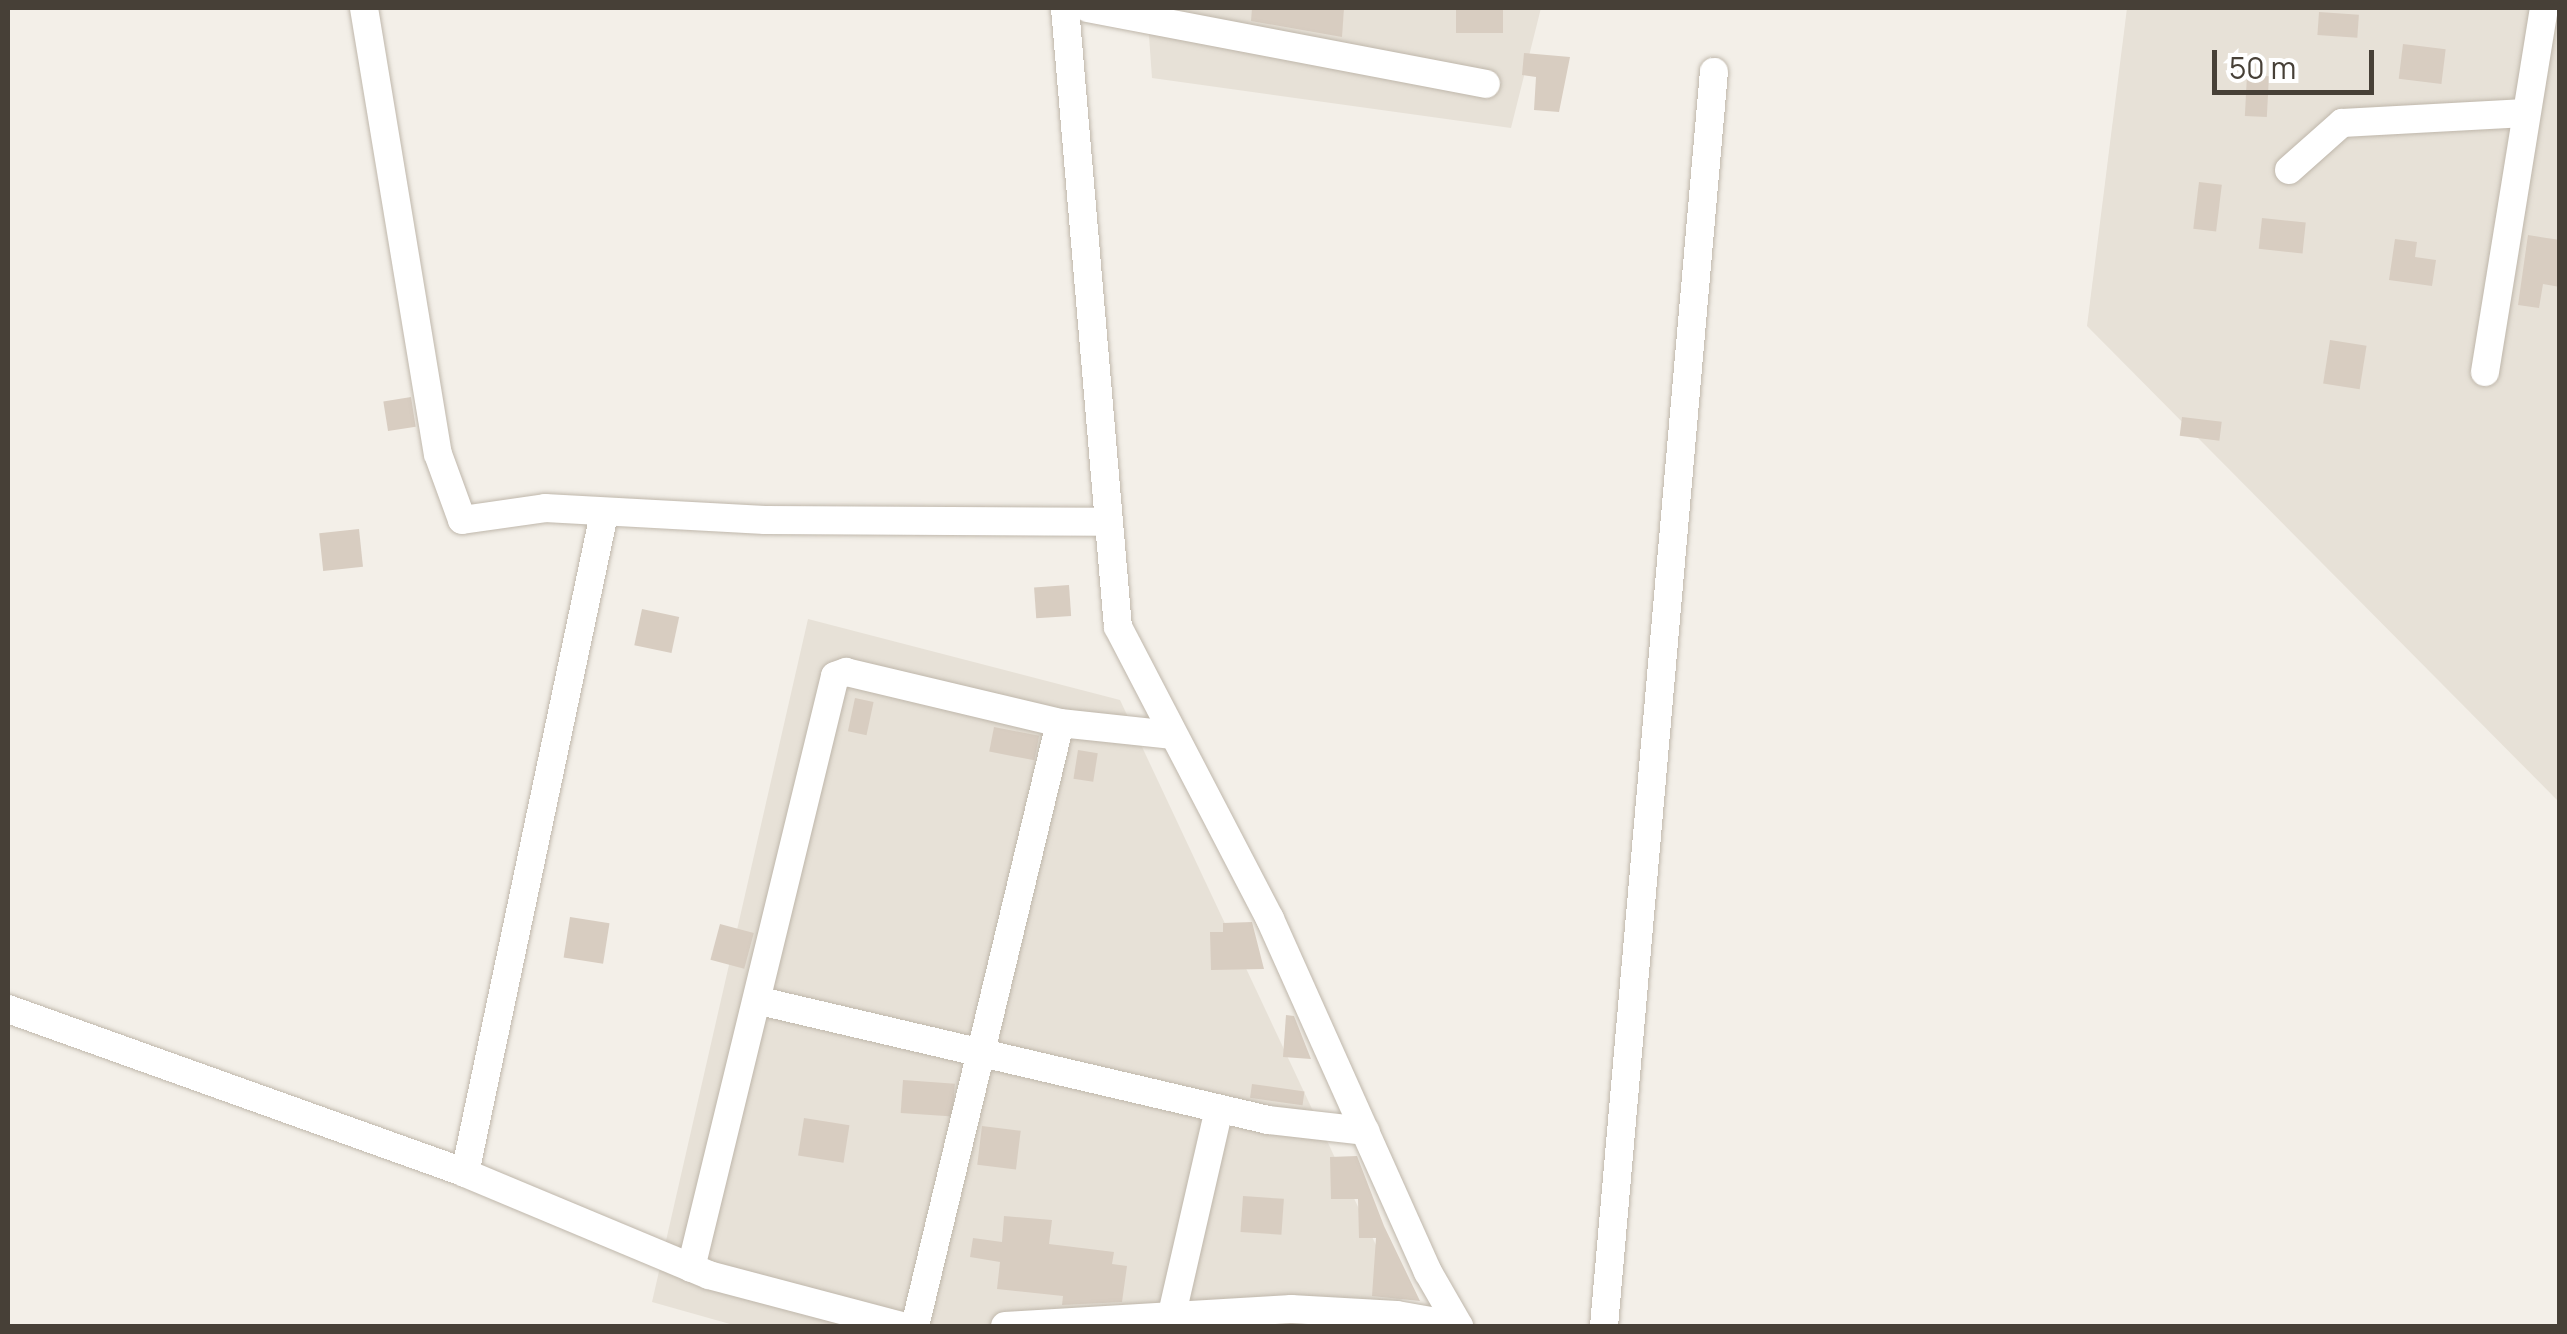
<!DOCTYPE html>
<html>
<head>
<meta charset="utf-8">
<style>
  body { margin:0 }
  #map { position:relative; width:2567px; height:1334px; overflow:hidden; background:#f3efe8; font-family:Manrope,sans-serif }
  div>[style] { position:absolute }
  .residential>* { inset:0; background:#e7e1d7 }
  .building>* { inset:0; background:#d8cdc1; transform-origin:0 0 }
  .roads { filter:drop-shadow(0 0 2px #bfb7ab) drop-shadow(0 0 2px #bfb7ab) }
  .minor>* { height:28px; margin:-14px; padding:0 14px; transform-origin:14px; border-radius:14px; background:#fff }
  span { translate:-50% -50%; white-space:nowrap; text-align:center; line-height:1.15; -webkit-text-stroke:8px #fff; paint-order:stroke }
  .frame { position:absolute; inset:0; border:10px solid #474037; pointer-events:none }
  .scale { position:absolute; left:2212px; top:50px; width:162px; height:45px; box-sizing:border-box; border:5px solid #474037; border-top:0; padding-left:12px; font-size:30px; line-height:35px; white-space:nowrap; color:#474037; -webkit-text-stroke:8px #fff; paint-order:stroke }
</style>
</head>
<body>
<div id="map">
  <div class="residential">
    <div style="clip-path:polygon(1147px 8px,1541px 8px,1511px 128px,1152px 78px)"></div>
    <div style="clip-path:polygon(2127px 8px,2559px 8px,2559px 802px,2087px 326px)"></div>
    <div style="clip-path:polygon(808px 619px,1120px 700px,1414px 1326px,737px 1326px,652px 1302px)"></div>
  </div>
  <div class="building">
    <div style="clip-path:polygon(1252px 8px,1344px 8px,1342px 37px,1251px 21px)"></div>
    <div style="left:1456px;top:8px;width:47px;height:25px"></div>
    <div style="left:2319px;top:12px;width:40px;height:23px;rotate:4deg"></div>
    <div style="left:2403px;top:44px;width:43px;height:35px;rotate:7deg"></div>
    <div style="clip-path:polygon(1524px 53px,1570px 57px,1559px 112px,1534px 110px,1536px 77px,1522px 75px)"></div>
    <div style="left:2247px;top:75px;width:22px;height:41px;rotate:3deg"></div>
    <div style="left:2199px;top:182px;width:23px;height:47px;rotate:7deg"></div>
    <div style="left:2262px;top:218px;width:44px;height:31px;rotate:6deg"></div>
    <div style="clip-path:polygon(2528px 235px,2560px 240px,2560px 287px,2543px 284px,2539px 308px,2518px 305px)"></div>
    <div style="clip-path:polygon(2395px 239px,2417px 242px,2415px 257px,2436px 260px,2432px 286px,2389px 280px)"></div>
    <div style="left:2330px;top:340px;width:37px;height:44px;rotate:9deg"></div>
    <div style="left:411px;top:397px;width:30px;height:28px;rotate:81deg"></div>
    <div style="left:2182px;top:417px;width:40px;height:19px;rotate:7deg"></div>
    <div style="left:359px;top:529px;width:38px;height:40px;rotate:84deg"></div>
    <div style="left:1069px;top:585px;width:31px;height:35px;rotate:86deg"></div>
    <div style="left:642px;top:609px;width:38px;height:37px;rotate:12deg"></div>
    <div style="left:855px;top:698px;width:19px;height:34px;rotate:12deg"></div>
    <div style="left:994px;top:727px;width:46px;height:25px;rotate:11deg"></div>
    <div style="left:1078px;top:750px;width:20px;height:29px;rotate:9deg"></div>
    <div style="left:570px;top:917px;width:40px;height:41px;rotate:9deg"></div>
    <div style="clip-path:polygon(1252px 922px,1264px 969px,1211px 970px,1210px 932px,1223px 932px,1223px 923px)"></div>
    <div style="left:720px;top:924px;width:35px;height:37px;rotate:15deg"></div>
    <div style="clip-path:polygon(1286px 1015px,1294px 1016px,1311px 1059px,1283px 1057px)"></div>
    <div style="left:903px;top:1080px;width:52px;height:33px;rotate:4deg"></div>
    <div style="left:1252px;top:1084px;width:53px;height:14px;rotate:8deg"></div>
    <div style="left:804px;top:1118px;width:46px;height:38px;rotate:9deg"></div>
    <div style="left:982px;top:1126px;width:39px;height:39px;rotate:7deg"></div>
    <div style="clip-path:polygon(1357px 1156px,1384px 1226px,1420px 1301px,1372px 1296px,1376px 1238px,1359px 1238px,1358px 1199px,1331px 1199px,1330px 1157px)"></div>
    <div style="left:1243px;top:1196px;width:41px;height:36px;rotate:4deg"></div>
    <div style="clip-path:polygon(1004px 1216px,1052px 1220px,1049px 1244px,1114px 1252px,1112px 1264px,1127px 1266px,1122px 1302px,1062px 1305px,1063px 1296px,997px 1289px,1000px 1262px,970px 1257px,973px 1238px,1002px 1242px)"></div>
  </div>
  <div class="roads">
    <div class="minor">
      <div style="left:364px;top:8px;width:452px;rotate:80.6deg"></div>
      <div style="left:438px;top:454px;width:70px;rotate:70deg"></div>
      <div style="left:462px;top:520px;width:84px;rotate:-8.2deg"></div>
      <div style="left:545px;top:508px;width:220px;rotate:3.1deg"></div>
      <div style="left:765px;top:520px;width:341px;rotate:0.3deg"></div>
      <div style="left:1065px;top:8px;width:621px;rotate:85.11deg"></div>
      <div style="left:1118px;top:627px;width:329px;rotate:62.5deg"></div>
      <div style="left:1270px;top:919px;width:387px;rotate:65.9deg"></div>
      <div style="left:1428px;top:1272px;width:62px;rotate:60.1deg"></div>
      <div style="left:1088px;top:8px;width:405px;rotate:10.8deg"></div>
      <div style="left:2289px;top:170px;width:71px;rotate:-41.6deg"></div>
      <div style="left:2342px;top:123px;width:184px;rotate:-3.1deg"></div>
      <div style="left:2485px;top:372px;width:369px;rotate:-80.8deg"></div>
      <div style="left:760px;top:1001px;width:522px;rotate:13.18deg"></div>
      <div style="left:1268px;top:1120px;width:98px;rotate:6.5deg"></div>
      <div style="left:8px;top:1009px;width:486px;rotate:19.7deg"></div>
      <div style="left:465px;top:1173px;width:264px;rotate:22.7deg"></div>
      <div style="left:709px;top:1275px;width:200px;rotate:14.8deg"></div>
      <div style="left:465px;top:1173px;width:673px;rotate:-78.09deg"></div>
      <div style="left:691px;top:1268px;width:609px;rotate:-76.33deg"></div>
      <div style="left:835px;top:676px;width:12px;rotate:-20deg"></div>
      <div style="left:846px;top:672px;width:220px;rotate:13.4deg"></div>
      <div style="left:1060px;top:723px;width:114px;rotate:6.1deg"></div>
      <div style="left:1172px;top:1314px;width:210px;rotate:-77.1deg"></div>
      <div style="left:915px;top:1326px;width:620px;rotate:-76.48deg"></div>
      <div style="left:1005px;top:1326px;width:287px;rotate:-3.4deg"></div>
      <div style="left:1291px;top:1309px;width:106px;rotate:3.2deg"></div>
      <div style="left:1397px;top:1315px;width:63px;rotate:10.1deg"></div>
      <div style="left:1604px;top:1326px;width:1259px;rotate:-84.99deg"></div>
    </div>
  </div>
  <div class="frame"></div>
  <div class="scale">50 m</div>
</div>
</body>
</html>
